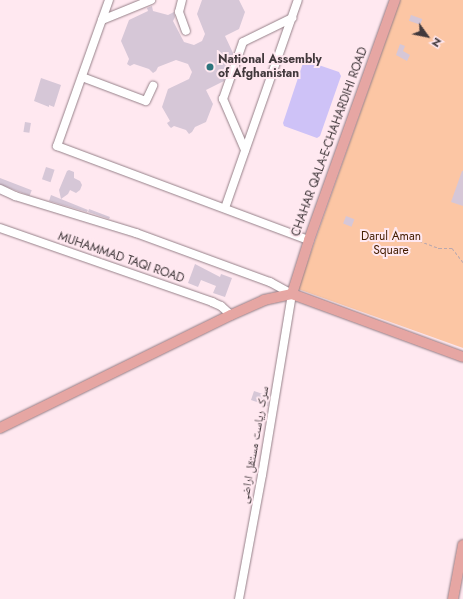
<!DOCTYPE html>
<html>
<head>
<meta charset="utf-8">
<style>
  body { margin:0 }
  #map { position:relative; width:463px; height:599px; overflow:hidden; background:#ffe8f0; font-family:Jost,"Noto Naskh Arabic",sans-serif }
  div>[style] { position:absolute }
  .green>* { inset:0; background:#fcc6a4 }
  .water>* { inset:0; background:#cec2f7 }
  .building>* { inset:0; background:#d6c7d7; transform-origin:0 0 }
  .path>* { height:1px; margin-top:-0.5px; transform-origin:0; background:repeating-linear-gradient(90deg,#baa8ae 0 3px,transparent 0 5px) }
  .roads { filter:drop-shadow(0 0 1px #968189) drop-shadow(0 0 1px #968189) }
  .minor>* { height:8px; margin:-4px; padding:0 4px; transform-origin:4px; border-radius:4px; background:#fff }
  .major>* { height:10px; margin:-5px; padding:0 5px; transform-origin:5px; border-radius:5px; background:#e6a6a3 }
  .dots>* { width:11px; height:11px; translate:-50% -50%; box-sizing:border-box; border:2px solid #ffe8f0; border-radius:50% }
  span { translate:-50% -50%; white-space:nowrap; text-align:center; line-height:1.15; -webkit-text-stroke:4px #ffe8f0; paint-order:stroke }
  .poi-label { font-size:12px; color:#42393c; font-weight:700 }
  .left { translate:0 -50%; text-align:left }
  .street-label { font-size:12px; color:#42393c }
  .park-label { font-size:12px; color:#441d00 }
  .north { position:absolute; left:407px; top:16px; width:40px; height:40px; -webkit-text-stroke:3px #ffe8f0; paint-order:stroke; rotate:123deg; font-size:11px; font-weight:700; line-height:16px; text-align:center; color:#42393c }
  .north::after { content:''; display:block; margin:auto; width:14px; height:18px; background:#42393c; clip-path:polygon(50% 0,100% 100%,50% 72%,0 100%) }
</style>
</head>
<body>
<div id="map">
  <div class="green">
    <div style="clip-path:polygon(400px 0,463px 0,463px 348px,298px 289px)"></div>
  </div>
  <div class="water">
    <div style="clip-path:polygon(307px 61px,339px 72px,341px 76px,320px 136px,317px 138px,284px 126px,283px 123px,303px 63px)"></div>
  </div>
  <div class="building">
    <div style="clip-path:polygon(202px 0,239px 0,245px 12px,239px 29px,225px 36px,233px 53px,224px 81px,206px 90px,213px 104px,206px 122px,195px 127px,192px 132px,189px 134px,186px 130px,174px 126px,171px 128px,169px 126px,167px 123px,170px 121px,162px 107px,168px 89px,189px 79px,192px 72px,188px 64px,176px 60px,158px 67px,156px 71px,153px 73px,149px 69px,134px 64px,130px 66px,127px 64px,129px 59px,121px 41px,129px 20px,148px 11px,147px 8px,152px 6px,153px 11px,168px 15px,174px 12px,175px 17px,173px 21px,184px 42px,194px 45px,202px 41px,205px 34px,197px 14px)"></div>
    <div style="left:411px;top:15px;width:12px;height:6px;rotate:20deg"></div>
    <div style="clip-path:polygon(400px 44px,405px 46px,403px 51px,410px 55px,407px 61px,396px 55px)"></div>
    <div style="clip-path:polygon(41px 78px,61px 85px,54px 107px,49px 105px,49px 107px,34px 101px)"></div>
    <div style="left:25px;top:122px;width:6px;height:10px;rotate:9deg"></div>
    <div style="left:46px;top:167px;width:9px;height:13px;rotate:18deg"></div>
    <div style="clip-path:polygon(69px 170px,74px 172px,74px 178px,80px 181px,82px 185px,80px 190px,76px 193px,70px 190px,68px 194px,61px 199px,59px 190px,67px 171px)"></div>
    <div style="clip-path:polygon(462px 171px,463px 171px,463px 206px,451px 202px)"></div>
    <div style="left:0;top:178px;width:34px;height:6px;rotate:21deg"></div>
    <div style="clip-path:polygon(51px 195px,88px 210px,87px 212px,49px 201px)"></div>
    <div style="clip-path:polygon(89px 209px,110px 217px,109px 219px,88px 212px)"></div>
    <div style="left:346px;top:216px;width:9px;height:8px;rotate:21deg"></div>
    <div style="clip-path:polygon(195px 264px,220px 277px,221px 274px,232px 278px,225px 297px,213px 293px,216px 286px,201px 280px,198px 287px,188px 283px)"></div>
    <div style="clip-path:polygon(254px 391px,269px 396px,268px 406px,251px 400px)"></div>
  </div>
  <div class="path">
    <div style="left:415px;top:239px;width:26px;rotate:21deg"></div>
    <div style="left:439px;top:248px;width:13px"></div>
    <div style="left:452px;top:248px;width:18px;rotate:52deg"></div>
  </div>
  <div class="roads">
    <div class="minor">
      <div style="left:109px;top:0;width:155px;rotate:109.6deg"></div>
      <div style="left:57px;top:146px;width:269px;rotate:20.5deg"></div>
      <div style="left:182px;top:0;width:12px;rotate:104deg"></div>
      <div style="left:179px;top:12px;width:20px;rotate:70deg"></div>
      <div style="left:102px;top:20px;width:53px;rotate:-22.2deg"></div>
      <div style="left:82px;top:77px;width:68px;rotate:20.6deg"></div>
      <div style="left:146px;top:101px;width:17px;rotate:-65deg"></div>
      <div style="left:245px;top:150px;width:56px;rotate:-113.3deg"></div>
      <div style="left:223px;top:99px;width:60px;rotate:-70.7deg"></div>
      <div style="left:243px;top:42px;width:55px;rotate:-26.1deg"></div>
      <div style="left:0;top:189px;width:17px;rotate:25deg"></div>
      <div style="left:15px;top:196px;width:127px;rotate:17deg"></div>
      <div style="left:136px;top:233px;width:143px;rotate:20.1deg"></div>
      <div style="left:270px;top:282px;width:25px;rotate:29deg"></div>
      <div style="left:292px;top:294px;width:183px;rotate:99.4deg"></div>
      <div style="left:262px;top:475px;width:126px;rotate:100.5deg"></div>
      <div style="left:225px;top:208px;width:220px;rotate:-70.7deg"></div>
      <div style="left:0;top:228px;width:225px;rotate:19.2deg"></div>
      <div style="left:212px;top:302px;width:10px;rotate:24deg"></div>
      <div style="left:221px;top:306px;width:13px;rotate:42deg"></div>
    </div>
    <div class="major">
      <div style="left:292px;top:294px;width:57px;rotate:-72.5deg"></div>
      <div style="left:309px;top:240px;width:255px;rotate:-70.3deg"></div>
      <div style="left:0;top:428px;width:257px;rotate:-26.1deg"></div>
      <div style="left:231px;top:315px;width:36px;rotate:-24deg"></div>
      <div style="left:264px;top:300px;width:29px;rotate:-12deg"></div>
      <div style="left:292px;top:294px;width:182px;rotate:20.2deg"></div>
      <div style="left:453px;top:599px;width:55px;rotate:-79.5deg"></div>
    </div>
  </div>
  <div class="dots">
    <div style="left:210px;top:67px;background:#2c757d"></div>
  </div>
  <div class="poi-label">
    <span class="left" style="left:218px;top:67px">National Assembly<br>of Afghanistan</span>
  </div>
  <div class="street-label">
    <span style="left:330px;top:142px;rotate:-70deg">CHAHAR QALA-E-CHAHARDIHI ROAD</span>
    <span style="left:121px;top:258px;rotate:19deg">MUHAMMAD TAQI ROAD</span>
    <span style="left:255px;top:445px;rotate:-80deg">سرک ریاست مستقل اراضی</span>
  </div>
  <div class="park-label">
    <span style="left:391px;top:244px">Darul Aman<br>Square</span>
  </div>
  <div class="north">N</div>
</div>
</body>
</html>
